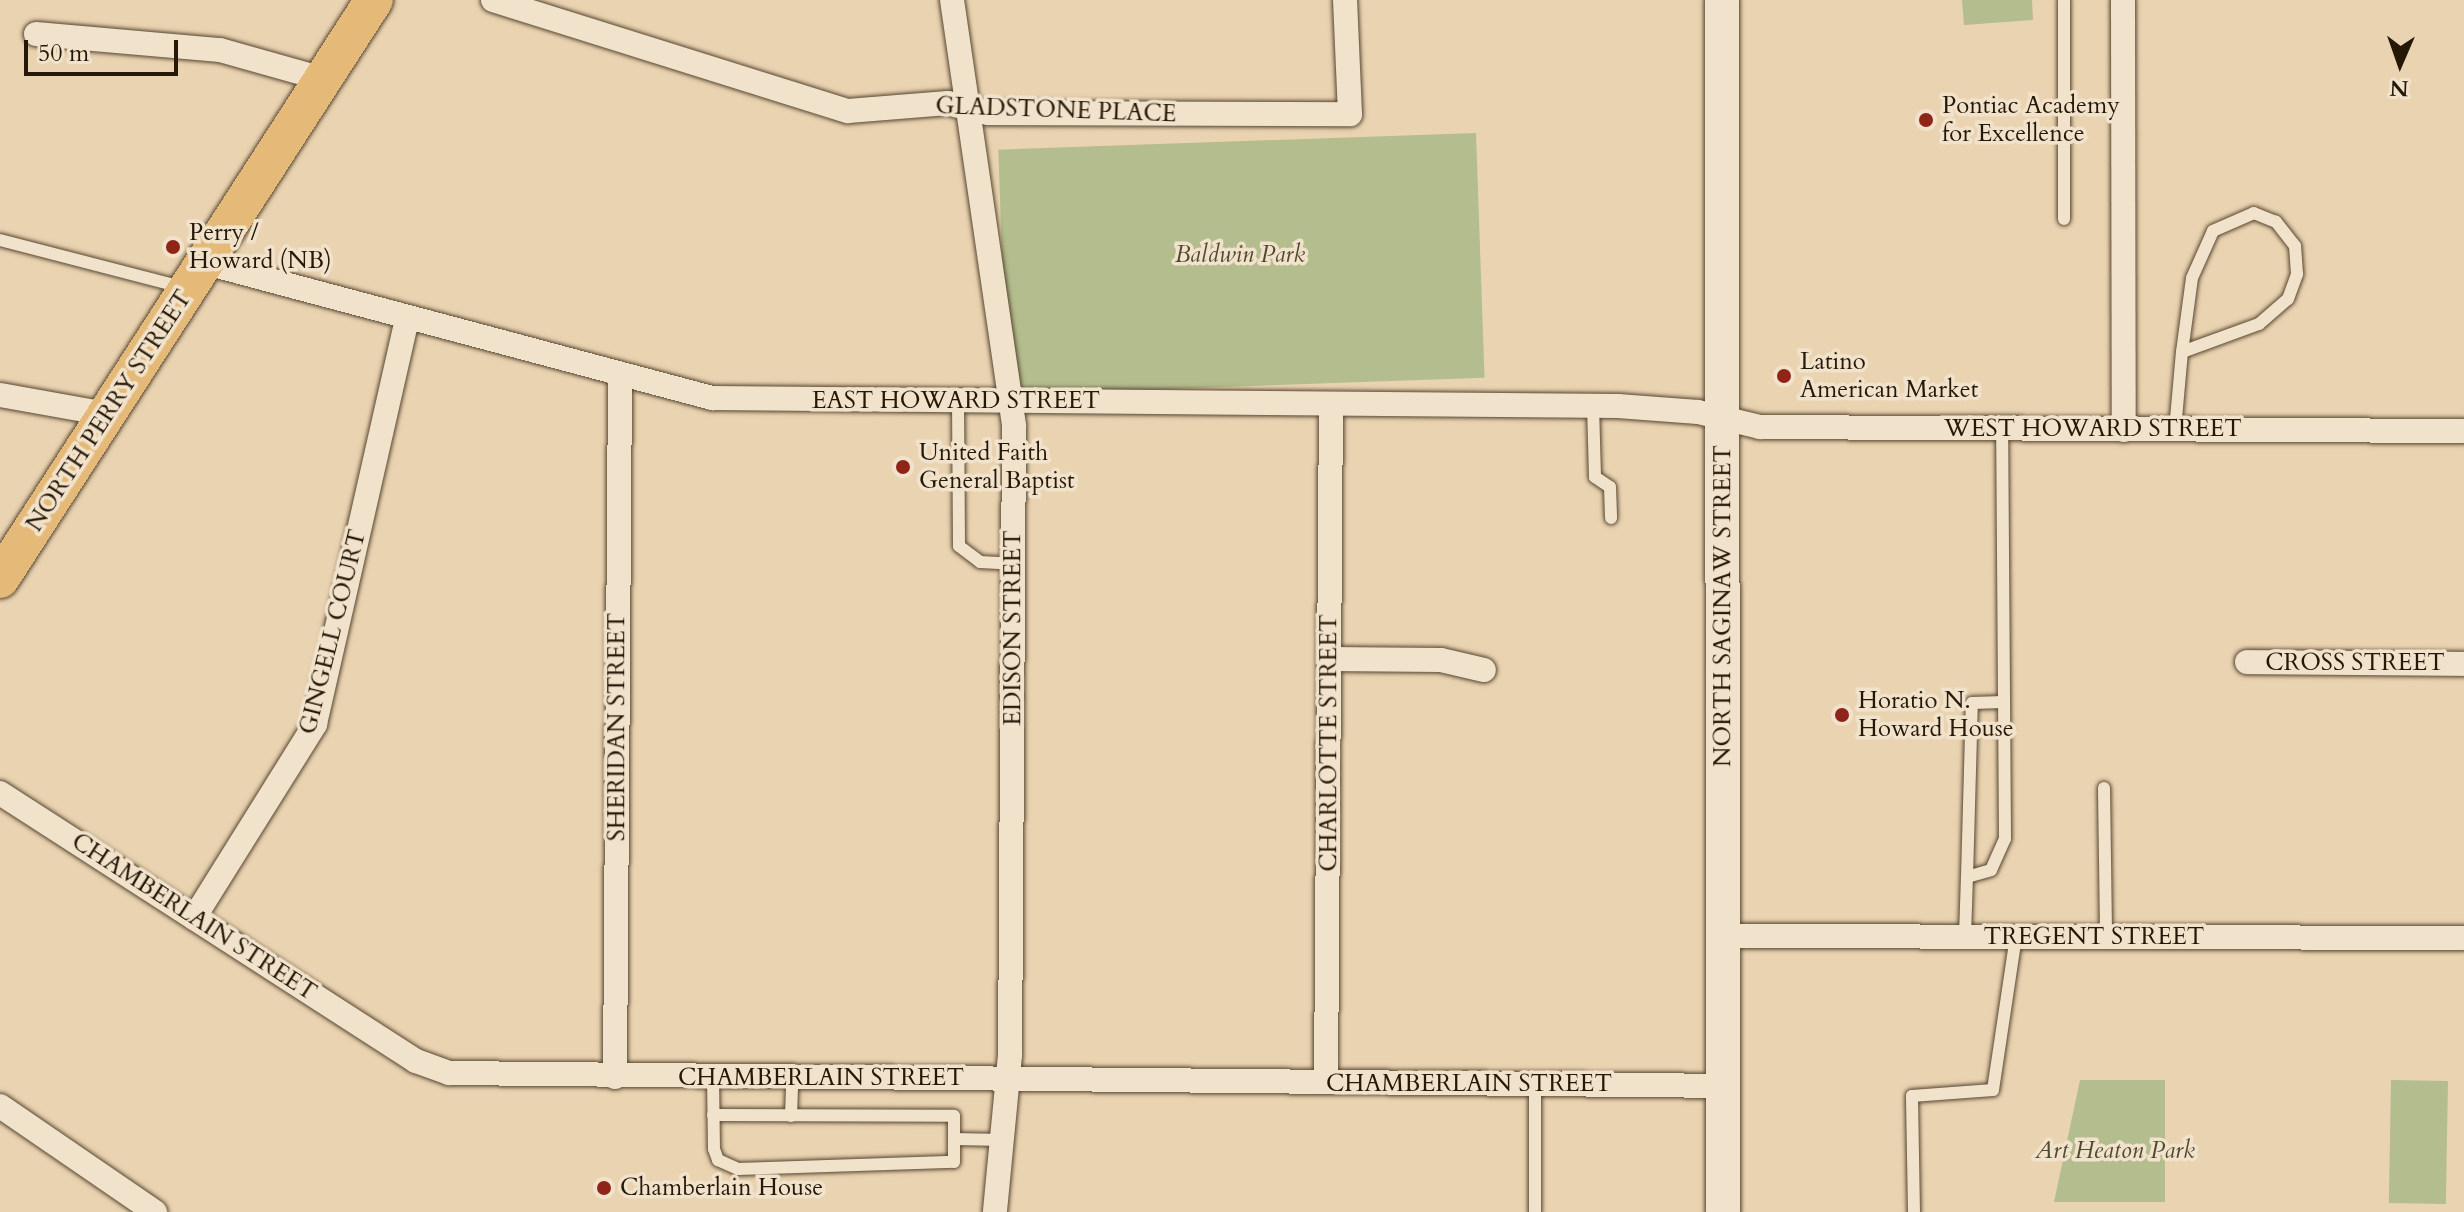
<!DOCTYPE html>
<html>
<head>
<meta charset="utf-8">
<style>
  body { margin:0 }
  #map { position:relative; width:2464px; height:1212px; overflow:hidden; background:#ead3b1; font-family:Cardo,serif }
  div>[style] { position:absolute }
  .green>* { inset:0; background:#b4bd8e; transform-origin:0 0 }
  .roads { filter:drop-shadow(0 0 2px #574731) drop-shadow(0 0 2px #574731) }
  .lane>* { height:12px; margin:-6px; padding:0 6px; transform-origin:6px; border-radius:6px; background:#f1e2cc }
  .street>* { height:24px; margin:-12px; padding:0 12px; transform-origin:12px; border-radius:12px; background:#f1e2cc }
  .secondary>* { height:34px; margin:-17px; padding:0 17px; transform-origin:17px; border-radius:17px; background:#f1e2cc }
  .primary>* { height:38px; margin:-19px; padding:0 19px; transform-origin:19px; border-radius:19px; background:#e5ba78 }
  .dots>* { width:22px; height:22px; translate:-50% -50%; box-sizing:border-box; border:4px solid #f1e2cc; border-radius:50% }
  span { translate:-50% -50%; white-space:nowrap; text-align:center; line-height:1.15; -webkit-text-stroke:7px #f1e2cc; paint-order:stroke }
  .poi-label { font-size:24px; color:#261806 }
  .left { translate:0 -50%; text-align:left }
  .street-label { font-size:24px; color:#261806 }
  .park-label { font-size:24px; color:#514a2f; font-style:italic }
  .north { position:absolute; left:2360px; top:24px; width:80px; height:80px; -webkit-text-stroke:6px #f1e2cc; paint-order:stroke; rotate:182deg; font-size:22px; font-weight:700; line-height:32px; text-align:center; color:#261806 }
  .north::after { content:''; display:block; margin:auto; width:28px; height:36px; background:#261806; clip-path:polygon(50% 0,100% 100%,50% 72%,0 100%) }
  .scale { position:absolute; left:24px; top:40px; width:154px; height:36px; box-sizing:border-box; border:4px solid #261806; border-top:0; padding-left:10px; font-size:24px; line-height:28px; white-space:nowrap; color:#261806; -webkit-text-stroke:6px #f1e2cc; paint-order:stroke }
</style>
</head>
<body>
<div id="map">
  <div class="green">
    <div style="clip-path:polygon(1962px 0,2032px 0,2033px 20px,1964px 25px)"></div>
    <div style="left:1476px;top:133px;width:245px;height:478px;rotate:88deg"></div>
    <div style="clip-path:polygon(2080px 1080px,2165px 1080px,2165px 1202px,2054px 1202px)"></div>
    <div style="left:2391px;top:1080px;width:57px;height:123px;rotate:1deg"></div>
  </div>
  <div class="roads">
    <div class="lane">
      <div style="left:2064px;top:0;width:219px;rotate:90deg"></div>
      <div style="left:0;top:240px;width:188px;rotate:14.5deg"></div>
      <div style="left:958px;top:401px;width:145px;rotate:89.6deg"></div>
      <div style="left:959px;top:546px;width:26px;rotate:37deg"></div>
      <div style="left:980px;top:562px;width:33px;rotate:3deg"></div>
      <div style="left:1593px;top:405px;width:72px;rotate:88.4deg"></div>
      <div style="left:1595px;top:477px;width:18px;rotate:34deg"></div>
      <div style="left:1610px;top:487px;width:31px;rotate:88deg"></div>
      <div style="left:2175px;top:430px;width:78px;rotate:-84.9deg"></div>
      <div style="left:2182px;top:352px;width:82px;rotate:-20deg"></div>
      <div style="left:2259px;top:324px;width:38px;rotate:-41deg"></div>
      <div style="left:2288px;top:299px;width:27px;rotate:-70deg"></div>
      <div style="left:2297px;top:274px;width:28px;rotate:-94deg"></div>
      <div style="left:2295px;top:246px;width:31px;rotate:-128deg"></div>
      <div style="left:2276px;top:222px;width:24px;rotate:-158deg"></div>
      <div style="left:2254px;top:213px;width:45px;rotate:156.3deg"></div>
      <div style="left:2213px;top:231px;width:51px;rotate:114.1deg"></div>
      <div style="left:2192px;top:278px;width:75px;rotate:97.7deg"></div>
      <div style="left:2104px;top:788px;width:148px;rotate:89.2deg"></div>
      <div style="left:1967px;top:877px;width:174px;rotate:-88.4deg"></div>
      <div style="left:1972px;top:703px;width:31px;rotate:-2deg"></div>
      <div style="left:1965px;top:936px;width:59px;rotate:-88.1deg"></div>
      <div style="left:1967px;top:877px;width:25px;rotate:-16deg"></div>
      <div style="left:1991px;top:870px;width:34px;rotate:-66deg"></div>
      <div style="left:2005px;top:839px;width:410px;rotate:-90.4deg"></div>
      <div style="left:713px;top:1077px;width:72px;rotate:89.2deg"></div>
      <div style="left:714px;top:1149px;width:12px;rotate:70deg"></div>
      <div style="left:718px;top:1160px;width:22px;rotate:24deg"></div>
      <div style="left:738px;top:1169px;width:216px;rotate:-1.9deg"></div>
      <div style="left:954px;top:1162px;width:23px;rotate:-90deg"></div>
      <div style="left:954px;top:1139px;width:49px;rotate:1.2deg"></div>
      <div style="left:713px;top:1115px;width:241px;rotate:0.2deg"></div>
      <div style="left:954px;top:1116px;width:23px;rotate:90deg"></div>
      <div style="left:791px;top:1116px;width:38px;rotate:-88deg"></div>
      <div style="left:1535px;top:1212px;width:128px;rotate:-90deg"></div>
      <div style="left:1914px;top:1212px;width:116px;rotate:-91deg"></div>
      <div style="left:1912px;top:1096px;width:81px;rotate:-4.2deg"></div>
      <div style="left:1993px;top:1090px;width:156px;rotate:-81.5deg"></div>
    </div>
    <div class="street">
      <div style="left:493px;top:0;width:372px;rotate:17.4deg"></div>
      <div style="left:848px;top:111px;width:100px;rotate:-4.6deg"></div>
      <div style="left:948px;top:103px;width:41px;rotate:14deg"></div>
      <div style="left:988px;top:113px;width:362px;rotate:0.2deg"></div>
      <div style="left:1350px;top:114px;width:114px;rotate:-92.5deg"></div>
      <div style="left:952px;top:0;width:430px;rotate:81.7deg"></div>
      <div style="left:1014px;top:426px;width:629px;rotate:90.36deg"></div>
      <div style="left:1010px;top:1055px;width:158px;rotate:95.5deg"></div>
      <div style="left:2123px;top:0;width:430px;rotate:89.9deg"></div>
      <div style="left:36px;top:34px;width:185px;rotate:5deg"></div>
      <div style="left:220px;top:50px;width:107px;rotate:15.7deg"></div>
      <div style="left:206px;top:263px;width:524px;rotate:14.94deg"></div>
      <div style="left:712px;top:398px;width:906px;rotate:0.51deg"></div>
      <div style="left:1618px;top:406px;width:80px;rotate:4.3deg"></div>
      <div style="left:1698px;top:412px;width:64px;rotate:13.6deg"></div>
      <div style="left:1760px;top:427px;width:704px;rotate:0.33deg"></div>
      <div style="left:0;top:395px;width:109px;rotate:10.1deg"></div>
      <div style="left:1329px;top:659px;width:112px;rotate:0.5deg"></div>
      <div style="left:1441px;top:660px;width:44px;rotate:13.1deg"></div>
      <div style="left:2247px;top:662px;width:217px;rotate:0.5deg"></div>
      <div style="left:0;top:793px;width:495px;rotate:32.8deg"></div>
      <div style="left:416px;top:1061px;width:35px;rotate:20deg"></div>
      <div style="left:449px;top:1073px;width:1274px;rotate:0.58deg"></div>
      <div style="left:194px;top:918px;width:229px;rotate:-58deg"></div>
      <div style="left:315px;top:724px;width:415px;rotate:-77.2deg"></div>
      <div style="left:1724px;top:936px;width:740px;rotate:0.15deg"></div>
      <div style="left:615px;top:1077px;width:699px;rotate:-89.59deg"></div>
      <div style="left:1326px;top:1082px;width:678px;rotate:-89.58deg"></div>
      <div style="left:0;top:1106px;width:188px;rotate:34.4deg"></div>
    </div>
    <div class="secondary">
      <div style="left:1722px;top:0;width:1212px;rotate:89.95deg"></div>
    </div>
    <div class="primary">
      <div style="left:0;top:579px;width:689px;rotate:-57.14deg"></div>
    </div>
  </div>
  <div class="dots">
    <div style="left:1926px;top:120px;background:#8f2418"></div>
    <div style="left:173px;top:247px;background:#8f2418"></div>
    <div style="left:1784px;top:376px;background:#8f2418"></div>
    <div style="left:903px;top:467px;background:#8f2418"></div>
    <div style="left:1842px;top:715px;background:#8f2418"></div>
    <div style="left:604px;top:1188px;background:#8f2418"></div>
  </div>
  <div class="poi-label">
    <span class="left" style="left:1942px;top:120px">Pontiac Academy<br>for Excellence</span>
    <span class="left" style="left:189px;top:247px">Perry /<br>Howard (NB)</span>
    <span class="left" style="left:1800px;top:376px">Latino<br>American Market</span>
    <span class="left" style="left:919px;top:467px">United Faith<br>General Baptist</span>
    <span class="left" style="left:1858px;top:715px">Horatio N.<br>Howard House</span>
    <span class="left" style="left:620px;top:1188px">Chamberlain House</span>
  </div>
  <div class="street-label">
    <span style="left:1056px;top:110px;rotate:2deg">GLADSTONE PLACE</span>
    <span style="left:956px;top:401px">EAST HOWARD STREET</span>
    <span style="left:109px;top:411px;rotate:-57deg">NORTH PERRY STREET</span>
    <span style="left:2093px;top:429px">WEST HOWARD STREET</span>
    <span style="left:1723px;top:606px;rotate:-90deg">NORTH SAGINAW STREET</span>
    <span style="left:1013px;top:628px;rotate:-90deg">EDISON STREET</span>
    <span style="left:333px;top:632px;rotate:-76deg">GINGELL COURT</span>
    <span style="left:2355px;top:663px">CROSS STREET</span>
    <span style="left:617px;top:727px;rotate:-90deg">SHERIDAN STREET</span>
    <span style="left:1329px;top:743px;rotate:-90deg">CHARLOTTE STREET</span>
    <span style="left:194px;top:917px;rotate:33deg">CHAMBERLAIN STREET</span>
    <span style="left:2094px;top:937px">TREGENT STREET</span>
    <span style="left:821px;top:1078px">CHAMBERLAIN STREET</span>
    <span style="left:1469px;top:1084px">CHAMBERLAIN STREET</span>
  </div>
  <div class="park-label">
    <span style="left:1240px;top:255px">Baldwin Park</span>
    <span style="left:2115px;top:1151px">Art Heaton Park</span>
  </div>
  <div class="north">N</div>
  <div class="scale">50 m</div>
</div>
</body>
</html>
